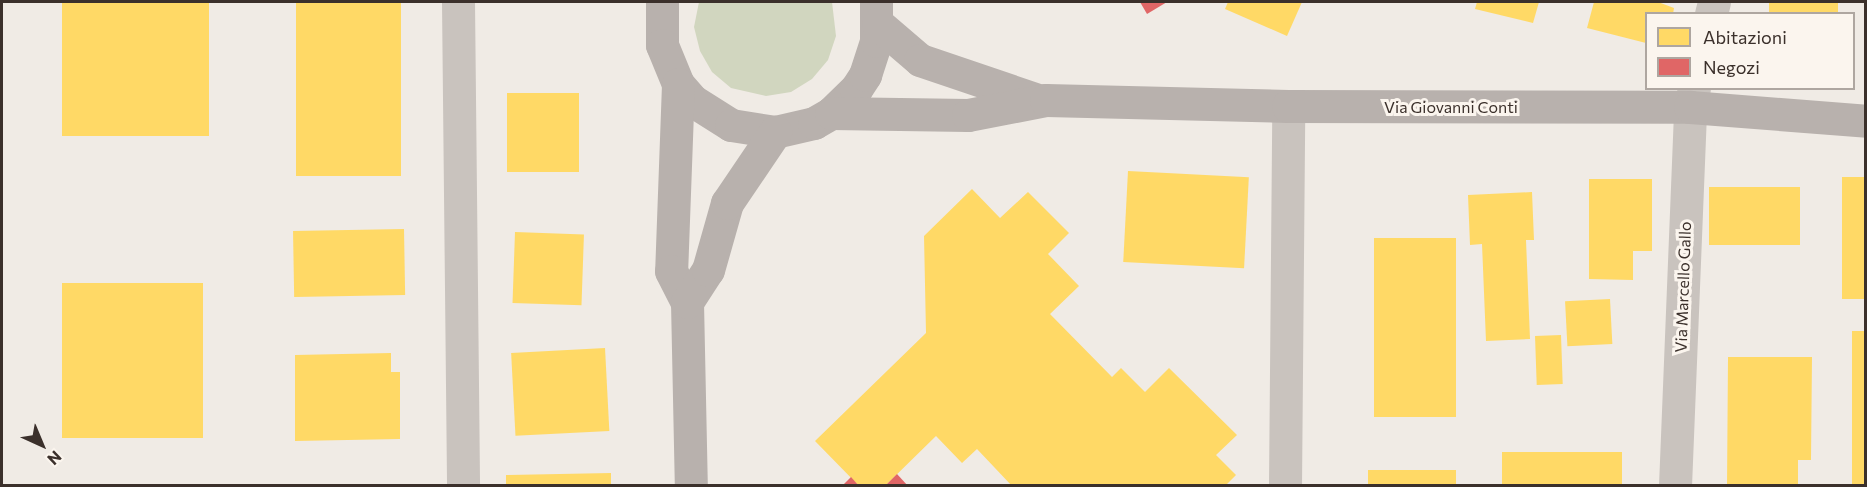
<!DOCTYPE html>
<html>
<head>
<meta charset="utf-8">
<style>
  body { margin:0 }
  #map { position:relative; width:1867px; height:487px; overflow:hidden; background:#f0ebe5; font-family:Commissioner,sans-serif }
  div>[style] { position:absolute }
  .green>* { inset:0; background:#d1d6bf }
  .homes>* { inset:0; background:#ffd966; transform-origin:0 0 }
  .shops>* { inset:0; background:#e06666 }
  .minor>* { height:33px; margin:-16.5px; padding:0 16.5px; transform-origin:16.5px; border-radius:16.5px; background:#c9c3be }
  .major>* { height:33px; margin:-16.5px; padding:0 16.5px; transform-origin:16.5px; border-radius:16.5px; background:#b8b1ad }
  span { translate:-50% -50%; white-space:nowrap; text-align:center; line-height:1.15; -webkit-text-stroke:6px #fbf5ee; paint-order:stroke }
  .street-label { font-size:16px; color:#3b302b }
  .frame { position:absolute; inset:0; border:3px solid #3b302b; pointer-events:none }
  .legend { position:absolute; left:1645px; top:12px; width:210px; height:78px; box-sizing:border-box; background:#fbf5ee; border:2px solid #aea6a0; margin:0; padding:8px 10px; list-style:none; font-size:18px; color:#3b302b }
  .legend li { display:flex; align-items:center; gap:12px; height:30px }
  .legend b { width:30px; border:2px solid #aea6a0 }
  .north { position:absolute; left:12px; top:415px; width:60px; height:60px; -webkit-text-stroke:4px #fbf5ee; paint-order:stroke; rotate:136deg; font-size:16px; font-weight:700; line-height:24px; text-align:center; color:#3b302b }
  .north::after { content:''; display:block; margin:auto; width:21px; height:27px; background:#3b302b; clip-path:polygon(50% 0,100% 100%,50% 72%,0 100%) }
</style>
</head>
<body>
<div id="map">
  <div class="green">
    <div style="clip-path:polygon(832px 2px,836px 36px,828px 60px,812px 79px,791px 92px,766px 96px,731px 88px,712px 72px,700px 51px,694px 27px,699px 2px)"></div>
  </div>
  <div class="homes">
    <div style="left:62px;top:2px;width:147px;height:134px"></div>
    <div style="left:296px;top:2px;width:105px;height:174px"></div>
    <div style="clip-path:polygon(1228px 2px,1302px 2px,1287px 36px,1225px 9px)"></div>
    <div style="clip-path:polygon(1477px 2px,1539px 2px,1533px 23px,1475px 9px)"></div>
    <div style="clip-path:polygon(1594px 2px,1658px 2px,1674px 8px,1673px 14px,1646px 14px,1646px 43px,1587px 28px)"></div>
    <div style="left:1769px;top:2px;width:69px;height:12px"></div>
    <div style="left:579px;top:93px;width:79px;height:72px;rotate:90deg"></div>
    <div style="left:1128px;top:171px;width:121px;height:91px;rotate:3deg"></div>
    <div style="left:1842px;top:177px;width:24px;height:122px"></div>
    <div style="clip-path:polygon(1589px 179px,1652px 179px,1652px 251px,1633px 251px,1633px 280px,1589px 279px)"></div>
    <div style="left:1709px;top:187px;width:91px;height:58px"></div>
    <div style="clip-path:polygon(972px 189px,1000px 218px,1028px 192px,1069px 233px,1048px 254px,1079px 286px,1050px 314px,1112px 377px,1121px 368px,1145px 392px,1169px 368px,1237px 435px,1216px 455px,1236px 475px,1225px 486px,1012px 486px,977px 449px,962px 463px,936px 436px,885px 486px,859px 486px,815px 441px,926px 333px,924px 236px)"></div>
    <div style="clip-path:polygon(1532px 192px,1534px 240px,1526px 240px,1530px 339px,1486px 341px,1482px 244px,1470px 245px,1468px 195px)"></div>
    <div style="left:404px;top:229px;width:66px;height:111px;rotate:89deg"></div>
    <div style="left:515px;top:232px;width:69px;height:71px;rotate:2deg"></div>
    <div style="left:1456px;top:238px;width:179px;height:82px;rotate:90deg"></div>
    <div style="left:203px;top:283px;width:155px;height:141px;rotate:90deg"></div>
    <div style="left:1610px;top:299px;width:45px;height:45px;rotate:87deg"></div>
    <div style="left:1852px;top:331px;width:14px;height:155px"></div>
    <div style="left:1561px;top:335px;width:49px;height:26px;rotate:88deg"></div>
    <div style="left:605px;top:348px;width:83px;height:94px;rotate:87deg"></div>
    <div style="clip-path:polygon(391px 353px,391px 372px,400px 372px,400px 439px,295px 441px,295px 355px)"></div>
    <div style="clip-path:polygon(1728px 357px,1812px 357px,1811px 460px,1798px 460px,1798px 486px,1727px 486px)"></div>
    <div style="left:1502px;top:452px;width:120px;height:34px"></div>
    <div style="left:1456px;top:470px;width:16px;height:88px;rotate:90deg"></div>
    <div style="clip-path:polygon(611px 473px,611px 486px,506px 486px,506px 475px)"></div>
  </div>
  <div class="shops">
    <div style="clip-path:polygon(1140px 2px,1167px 2px,1147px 14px)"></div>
    <div style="clip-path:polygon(897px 474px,908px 486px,885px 486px)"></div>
    <div style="clip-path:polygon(851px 477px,859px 486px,842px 486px)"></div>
  </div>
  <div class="minor">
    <div style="left:458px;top:2px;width:484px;rotate:89.4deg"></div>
    <div style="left:1711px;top:14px;width:12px;rotate:-76deg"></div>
    <div style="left:1285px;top:486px;width:380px;rotate:-89.5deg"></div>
    <div style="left:1675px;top:486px;width:379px;rotate:-87.7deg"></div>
    <div style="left:1690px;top:107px;width:19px;rotate:-78deg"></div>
  </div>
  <div class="major">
    <div style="left:662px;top:2px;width:43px;rotate:90deg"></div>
    <div style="left:662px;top:45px;width:42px;rotate:67.7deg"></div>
    <div style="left:678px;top:84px;width:23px;rotate:49deg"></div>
    <div style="left:693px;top:101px;width:45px;rotate:32.3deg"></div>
    <div style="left:731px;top:125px;width:45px;rotate:9deg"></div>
    <div style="left:775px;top:132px;width:40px;rotate:-13deg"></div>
    <div style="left:814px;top:123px;width:20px;rotate:-30deg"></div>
    <div style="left:831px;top:113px;width:35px;rotate:-44deg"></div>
    <div style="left:856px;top:89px;width:17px;rotate:-57deg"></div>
    <div style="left:865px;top:75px;width:36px;rotate:-72deg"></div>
    <div style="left:876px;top:41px;width:39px;rotate:-90deg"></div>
    <div style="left:878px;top:24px;width:55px;rotate:40.6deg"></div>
    <div style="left:920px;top:60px;width:121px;rotate:18.7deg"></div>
    <div style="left:678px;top:84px;width:187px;rotate:92.1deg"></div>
    <div style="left:671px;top:271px;width:35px;rotate:63deg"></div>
    <div style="left:687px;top:302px;width:184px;rotate:88.8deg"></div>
    <div style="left:831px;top:113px;width:137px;rotate:0.8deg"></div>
    <div style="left:968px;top:115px;width:79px;rotate:-10.9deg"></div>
    <div style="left:1046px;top:100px;width:242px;rotate:1.4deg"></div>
    <div style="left:1288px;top:106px;width:402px;rotate:0.1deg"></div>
    <div style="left:1690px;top:107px;width:177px;rotate:4.5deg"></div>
    <div style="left:687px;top:302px;width:38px;rotate:-57deg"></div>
    <div style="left:708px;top:270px;width:70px;rotate:-74.2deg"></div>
    <div style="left:727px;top:203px;width:86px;rotate:-55.9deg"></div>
  </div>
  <div class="street-label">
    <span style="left:1451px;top:107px">Via Giovanni Conti</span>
    <span style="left:1683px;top:287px;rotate:-88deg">Via Marcello Gallo</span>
  </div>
  <div class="frame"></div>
  <ul class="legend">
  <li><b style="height:16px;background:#ffd966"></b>Abitazioni</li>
  <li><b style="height:16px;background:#e06666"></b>Negozi</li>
  </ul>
  <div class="north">N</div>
</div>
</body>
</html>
